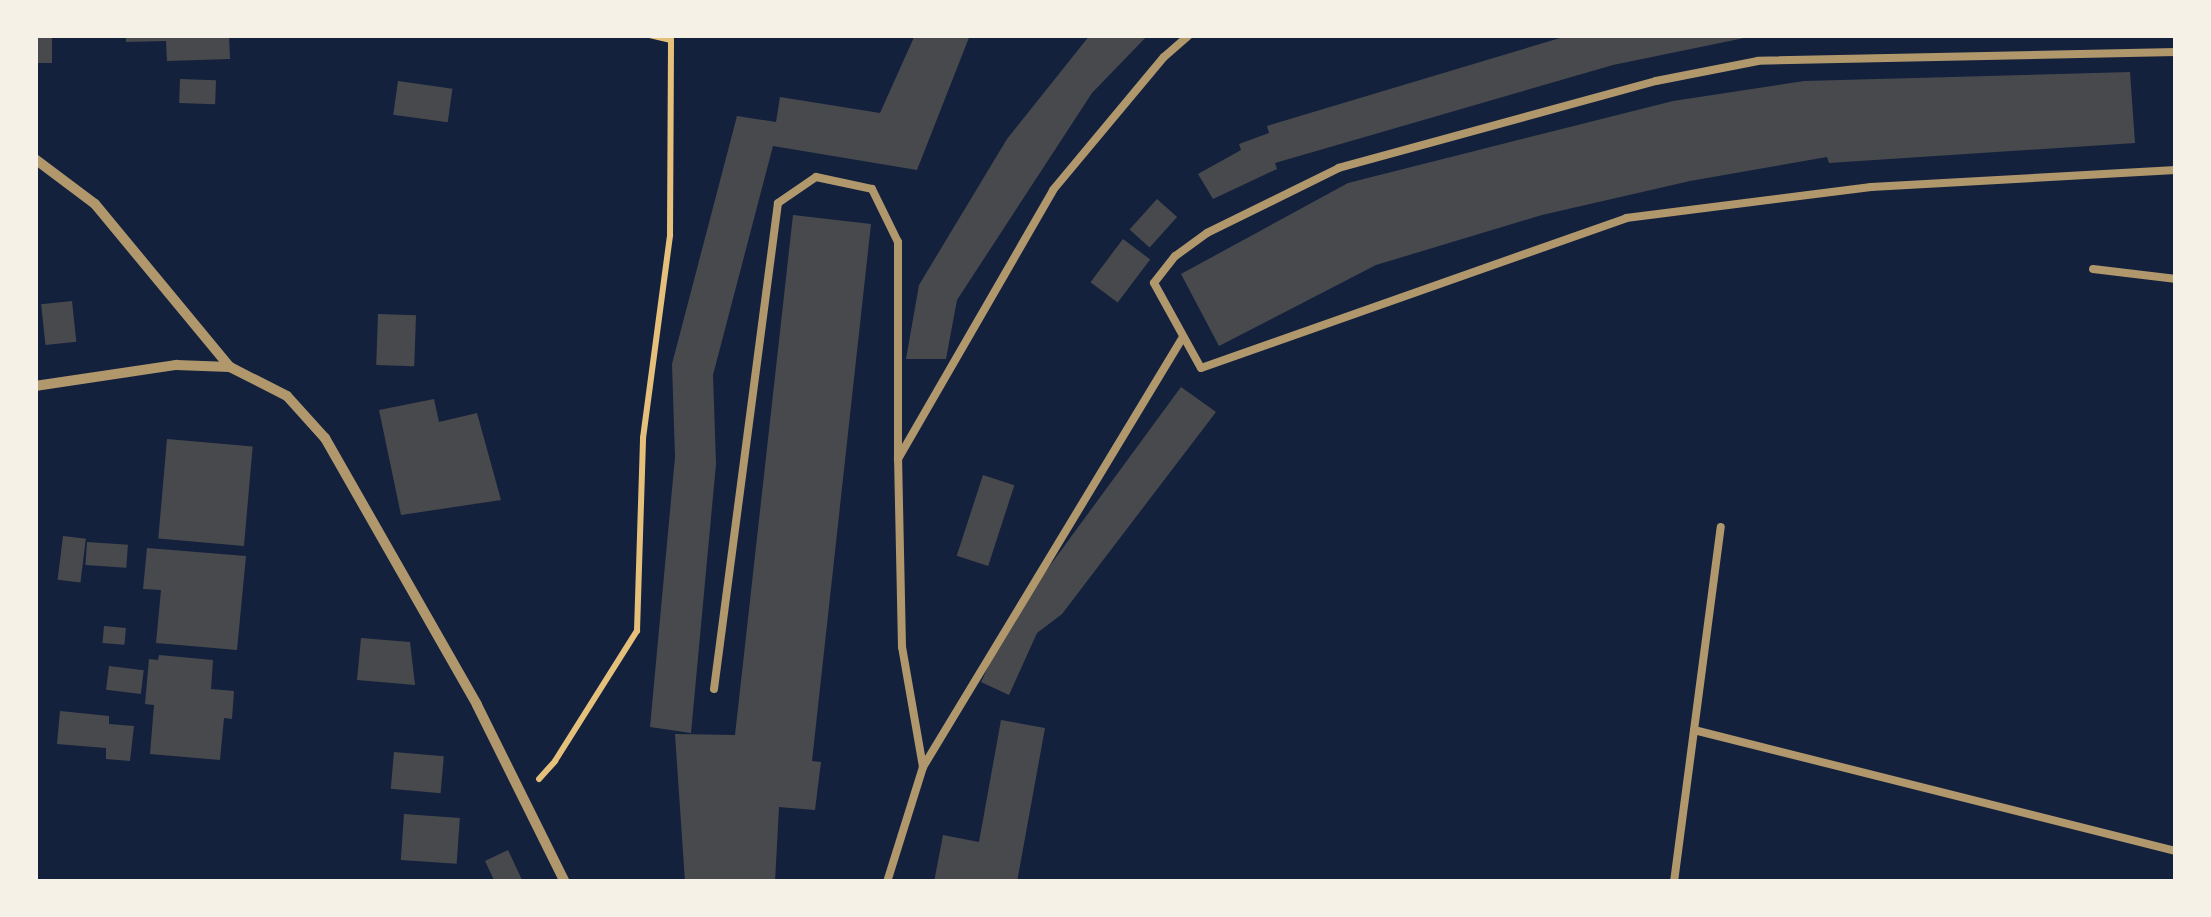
<!DOCTYPE html>
<html>
<head>
<meta charset="utf-8">
<style>
  body { margin:0 }
  #map { position:relative; width:2211px; height:917px; overflow:hidden; background:#14213d; font-family:"Source Sans 3",sans-serif }
  div>[style] { position:absolute }
  .building>* { inset:0; background:#48494c; transform-origin:0 0 }
  .path>* { height:6px; margin:-3px; padding:0 3px; transform-origin:3px; border-radius:3px; background:#e5c07b }
  .service>* { height:8px; margin:-4px; padding:0 4px; transform-origin:4px; border-radius:4px; background:#b1986c }
  .minor>* { height:10px; margin:-5px; padding:0 5px; transform-origin:5px; border-radius:5px; background:#b1986c }
  span { translate:-50% -50%; white-space:nowrap; text-align:center; line-height:1.15; -webkit-text-stroke:10px #f6f1e7; paint-order:stroke }
  .frame { position:absolute; inset:0; border:38px solid #f6f1e7; pointer-events:none }
</style>
</head>
<body>
<div id="map">
  <div class="building">
    <div style="left:35px;top:35px;width:17px;height:28px"></div>
    <div style="clip-path:polygon(126px 35px,229px 35px,230px 59px,167px 61px,166px 41px,126px 42px)"></div>
    <div style="clip-path:polygon(915px 35px,970px 35px,917px 170px,773px 146px,713px 375px,716px 464px,691px 733px,650px 727px,675px 457px,672px 364px,737px 116px,776px 122px,780px 97px,880px 113px)"></div>
    <div style="clip-path:polygon(1090px 35px,1148px 35px,1092px 93px,957px 300px,946px 359px,906px 359px,919px 285px,1007px 139px)"></div>
    <div style="clip-path:polygon(1570px 35px,1749px 37px,1613px 65px,1275px 163px,1277px 169px,1213px 199px,1198px 174px,1241px 150px,1239px 144px,1269px 133px,1267px 126px)"></div>
    <div style="clip-path:polygon(2130px 72px,2135px 143px,1829px 163px,1827px 157px,1690px 181px,1542px 215px,1376px 265px,1219px 346px,1181px 274px,1348px 183px,1673px 101px,1804px 81px)"></div>
    <div style="left:180px;top:79px;width:36px;height:24px;rotate:2deg"></div>
    <div style="left:398px;top:81px;width:55px;height:34px;rotate:8deg"></div>
    <div style="left:1157px;top:199px;width:27px;height:41px;rotate:42deg"></div>
    <div style="clip-path:polygon(793px 215px,871px 224px,812px 761px,821px 762px,815px 810px,779px 807px,775px 882px,685px 882px,675px 734px,735px 735px)"></div>
    <div style="left:1123px;top:239px;width:34px;height:54px;rotate:37deg"></div>
    <div style="left:72px;top:301px;width:41px;height:31px;rotate:84deg"></div>
    <div style="left:378px;top:314px;width:38px;height:51px;rotate:2deg"></div>
    <div style="clip-path:polygon(1181px 387px,1216px 412px,1062px 614px,1037px 633px,1009px 695px,981px 682px,1010px 620px)"></div>
    <div style="clip-path:polygon(434px 399px,439px 422px,477px 413px,501px 500px,401px 515px,379px 410px)"></div>
    <div style="left:167px;top:439px;width:86px;height:100px;rotate:5deg"></div>
    <div style="left:983px;top:475px;width:33px;height:85px;rotate:18deg"></div>
    <div style="left:63px;top:536px;width:23px;height:44px;rotate:7deg"></div>
    <div style="left:87px;top:542px;width:41px;height:23px;rotate:4deg"></div>
    <div style="clip-path:polygon(147px 548px,246px 556px,237px 650px,156px 643px,161px 590px,143px 589px)"></div>
    <div style="left:104px;top:626px;width:22px;height:17px;rotate:5deg"></div>
    <div style="clip-path:polygon(361px 638px,410px 642px,415px 685px,357px 680px)"></div>
    <div style="clip-path:polygon(159px 655px,213px 660px,211px 689px,234px 691px,232px 719px,224px 718px,220px 760px,150px 754px,154px 705px,145px 704px,149px 659px,158px 660px)"></div>
    <div style="left:109px;top:666px;width:35px;height:24px;rotate:7deg"></div>
    <div style="clip-path:polygon(60px 711px,109px 716px,109px 724px,134px 726px,130px 761px,106px 759px,106px 748px,57px 744px)"></div>
    <div style="clip-path:polygon(1001px 720px,1045px 728px,1017px 882px,934px 882px,943px 835px,979px 842px)"></div>
    <div style="left:394px;top:752px;width:50px;height:37px;rotate:5deg"></div>
    <div style="left:404px;top:814px;width:56px;height:46px;rotate:4deg"></div>
    <div style="clip-path:polygon(508px 850px,523px 882px,495px 882px,485px 861px)"></div>
  </div>
  <div class="path">
    <div style="left:539px;top:779px;width:24px;rotate:-48deg"></div>
    <div style="left:555px;top:761px;width:154px;rotate:-57.8deg"></div>
    <div style="left:637px;top:631px;width:193px;rotate:-88.2deg"></div>
    <div style="left:643px;top:438px;width:205px;rotate:-82.4deg"></div>
    <div style="left:670px;top:235px;width:195px;rotate:-89.7deg"></div>
    <div style="left:671px;top:40px;width:23px;rotate:-167deg"></div>
  </div>
  <div class="service">
    <div style="left:2176px;top:52px;width:418px;rotate:178.8deg"></div>
    <div style="left:1758px;top:61px;width:104px;rotate:168.9deg"></div>
    <div style="left:1656px;top:81px;width:329px;rotate:164.7deg"></div>
    <div style="left:1339px;top:168px;width:147px;rotate:153.8deg"></div>
    <div style="left:1207px;top:233px;width:39px;rotate:144deg"></div>
    <div style="left:1175px;top:256px;width:34px;rotate:128deg"></div>
    <div style="left:1154px;top:283px;width:97px;rotate:61.1deg"></div>
    <div style="left:1201px;top:368px;width:451px;rotate:-19.4deg"></div>
    <div style="left:1626px;top:218px;width:247px;rotate:-7.2deg"></div>
    <div style="left:1871px;top:187px;width:305px;rotate:-3.2deg"></div>
    <div style="left:2093px;top:269px;width:84px;rotate:6.9deg"></div>
    <div style="left:714px;top:689px;width:490px;rotate:-82.5deg"></div>
    <div style="left:778px;top:203px;width:46px;rotate:-34.4deg"></div>
    <div style="left:816px;top:177px;width:57px;rotate:12.1deg"></div>
    <div style="left:872px;top:189px;width:59px;rotate:63.9deg"></div>
    <div style="left:898px;top:242px;width:217px;rotate:90deg"></div>
    <div style="left:1694px;top:730px;width:497px;rotate:14.1deg"></div>
    <div style="left:923px;top:767px;width:122px;rotate:-99.9deg"></div>
    <div style="left:902px;top:647px;width:188px;rotate:-91.2deg"></div>
    <div style="left:898px;top:459px;width:310px;rotate:-60deg"></div>
    <div style="left:1053px;top:190px;width:173px;rotate:-50.2deg"></div>
    <div style="left:1164px;top:57px;width:33px;rotate:-41deg"></div>
    <div style="left:887px;top:882px;width:121px;rotate:-72.6deg"></div>
    <div style="left:923px;top:767px;width:502px;rotate:-58.84deg"></div>
    <div style="left:1674px;top:882px;width:358px;rotate:-82.5deg"></div>
  </div>
  <div class="minor">
    <div style="left:35px;top:159px;width:75px;rotate:36.9deg"></div>
    <div style="left:95px;top:204px;width:212px;rotate:50.4deg"></div>
    <div style="left:230px;top:367px;width:64px;rotate:27deg"></div>
    <div style="left:287px;top:396px;width:57px;rotate:47.9deg"></div>
    <div style="left:325px;top:438px;width:307px;rotate:60.3deg"></div>
    <div style="left:477px;top:705px;width:198px;rotate:63.6deg"></div>
    <div style="left:35px;top:386px;width:143px;rotate:-8.5deg"></div>
    <div style="left:176px;top:365px;width:54px;rotate:2.1deg"></div>
  </div>
  <div class="frame"></div>
</div>
</body>
</html>
